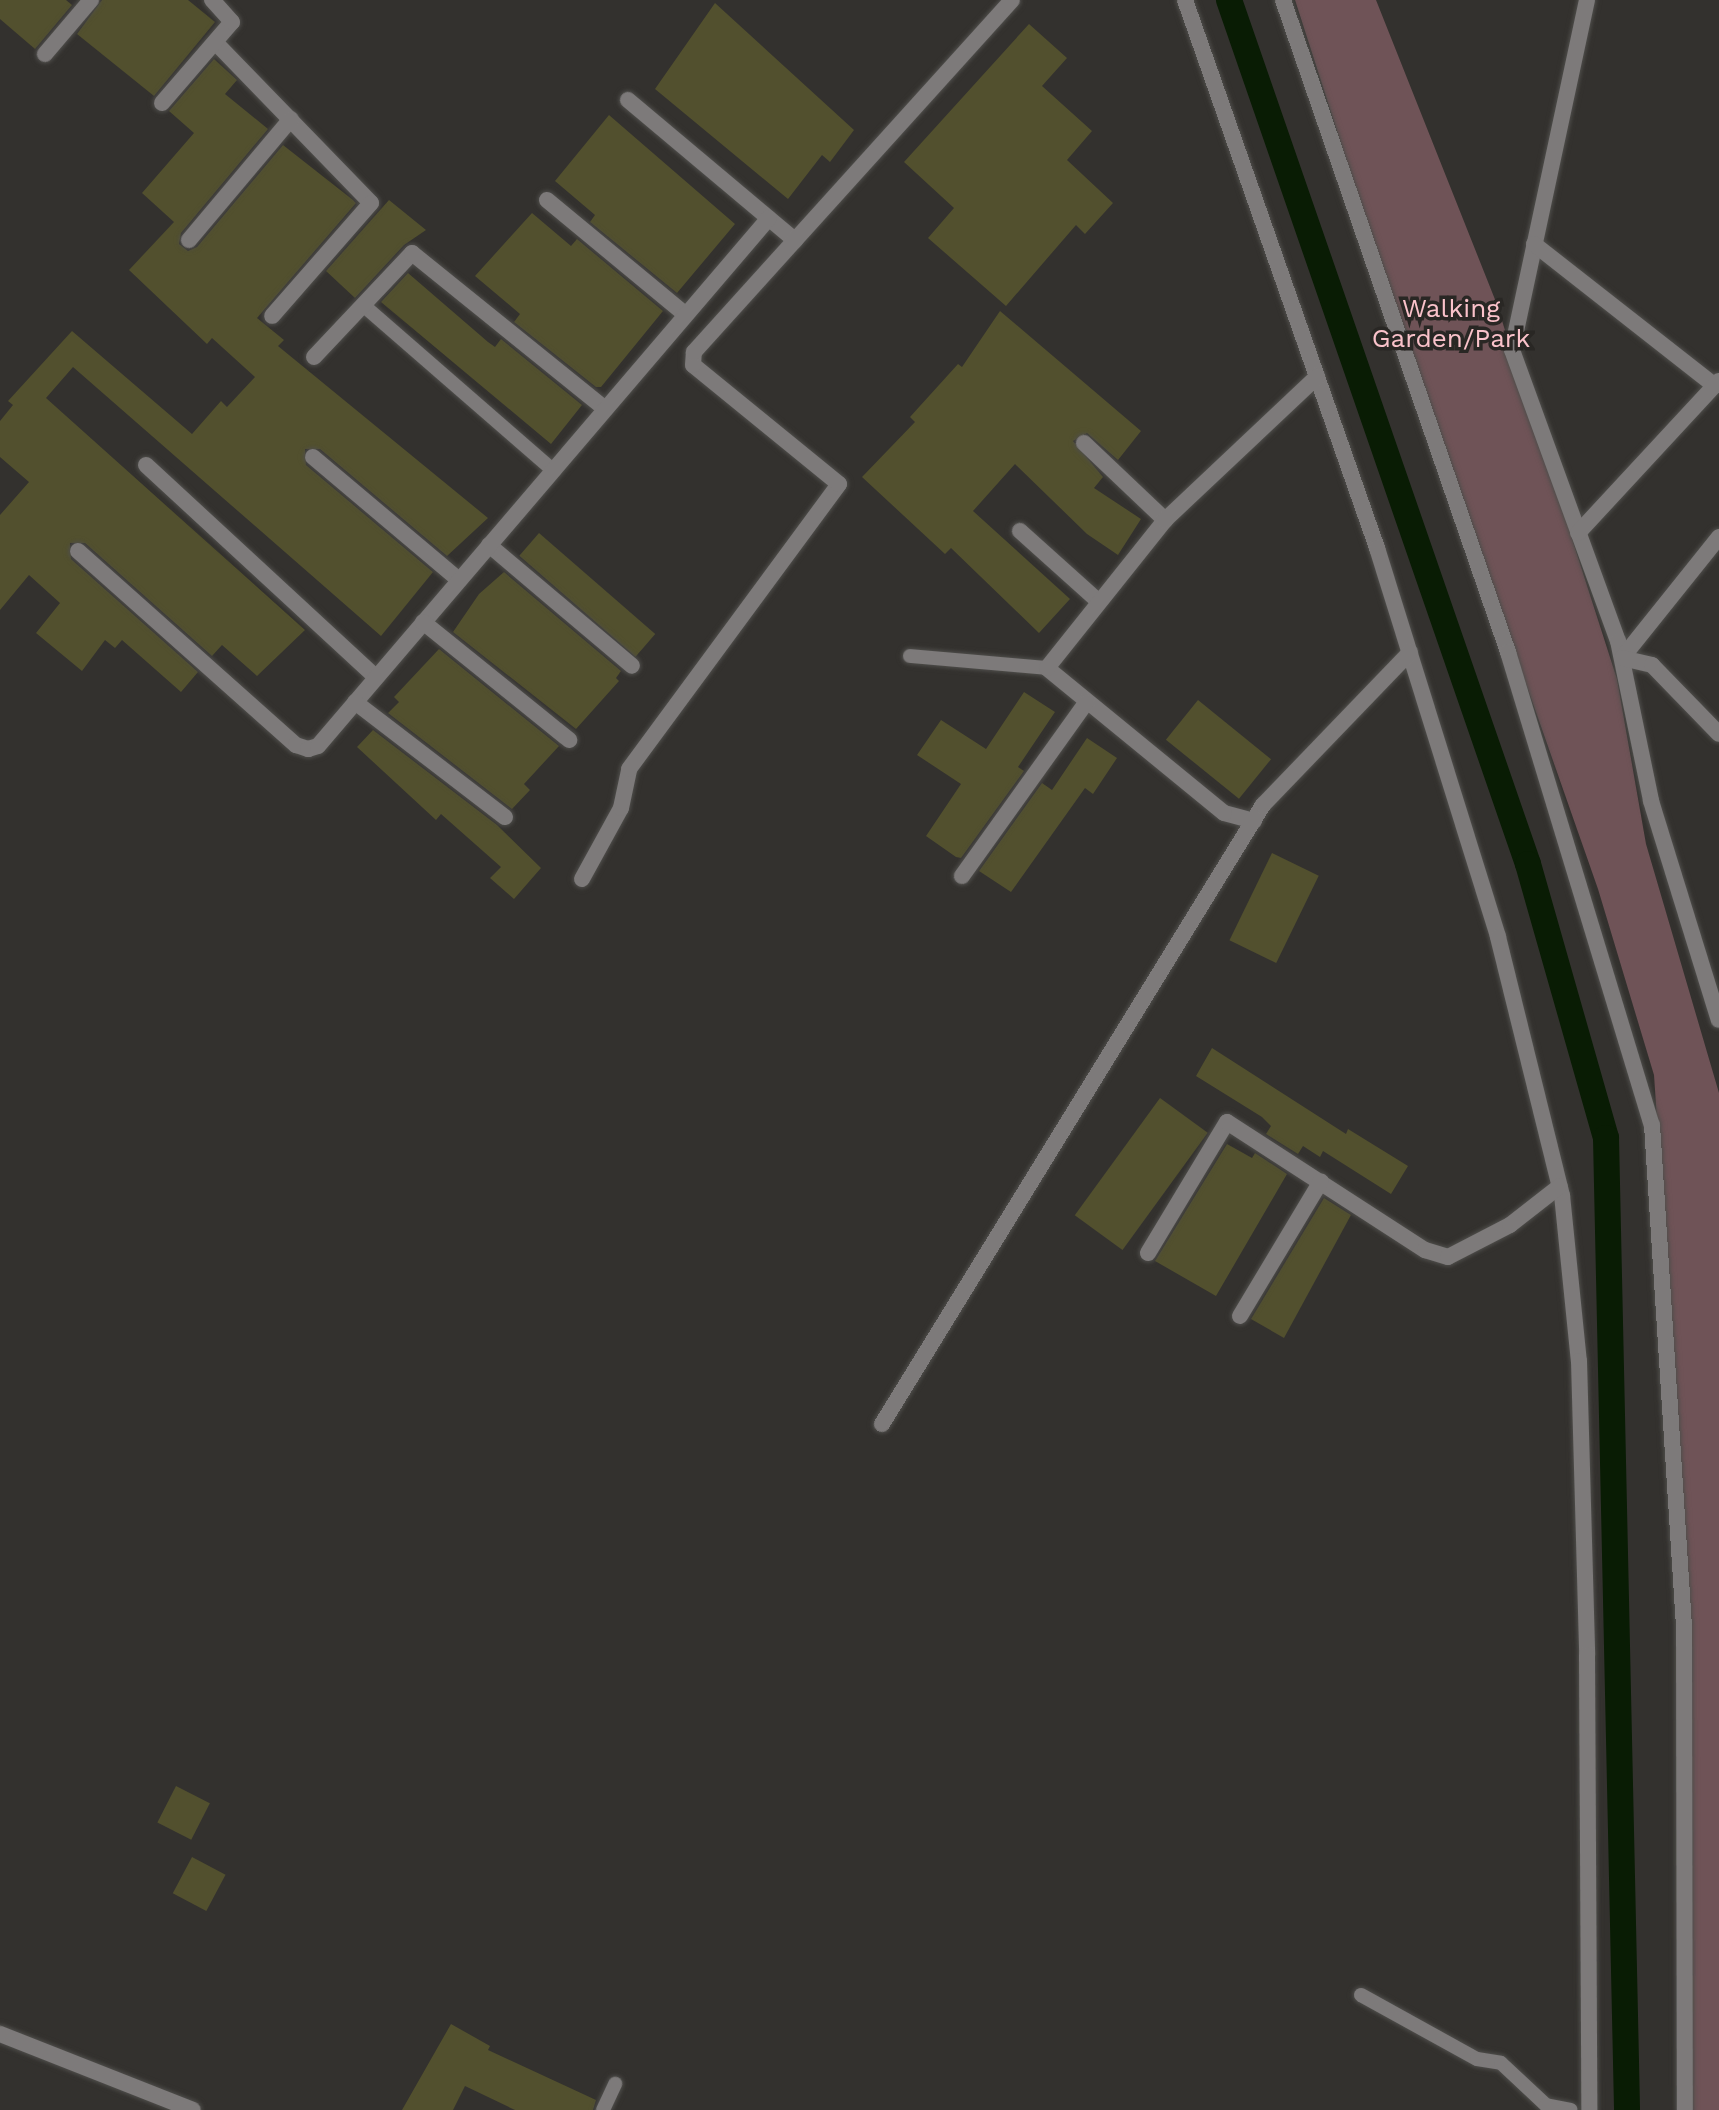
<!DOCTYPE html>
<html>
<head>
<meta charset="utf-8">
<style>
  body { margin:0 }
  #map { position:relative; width:1719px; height:2110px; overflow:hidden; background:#33312e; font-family:"Work Sans",sans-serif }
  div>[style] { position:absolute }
  .green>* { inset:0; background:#6f5357 }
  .canal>* { height:26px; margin:-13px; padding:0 13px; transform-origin:13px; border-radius:13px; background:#091c04 }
  .building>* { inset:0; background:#52502e; transform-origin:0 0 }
  .roads { filter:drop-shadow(0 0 2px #4f4e4b) drop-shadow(0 0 2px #4f4e4b) }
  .lane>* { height:14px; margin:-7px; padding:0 7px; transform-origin:7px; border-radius:7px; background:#7d7a7a }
  .street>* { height:16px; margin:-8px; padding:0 8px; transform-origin:8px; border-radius:8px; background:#7d7a7a }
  span { translate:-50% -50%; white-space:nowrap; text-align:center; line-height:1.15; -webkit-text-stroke:7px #292724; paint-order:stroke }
  .park-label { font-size:26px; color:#fac2ca }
</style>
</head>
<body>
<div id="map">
  <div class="green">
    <div style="clip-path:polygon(1295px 0,1376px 0,1496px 302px,1617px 679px,1646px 844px,1719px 1093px,1719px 2110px,1692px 2110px,1689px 1599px,1654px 1075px,1598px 889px,1390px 296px)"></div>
  </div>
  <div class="canal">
    <div style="left:1229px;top:0;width:914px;rotate:70.91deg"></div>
    <div style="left:1528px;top:864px;width:285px;rotate:74.1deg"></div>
    <div style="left:1606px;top:1138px;width:972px;rotate:88.76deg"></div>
  </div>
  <div class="building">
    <div style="clip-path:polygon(0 0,66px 0,72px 5px,35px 49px,0 19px)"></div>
    <div style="clip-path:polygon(102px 0,188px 0,215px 22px,154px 96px,77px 34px)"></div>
    <div style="clip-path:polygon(715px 3px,854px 130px,830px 162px,822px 155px,788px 199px,655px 89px)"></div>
    <div style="clip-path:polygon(1029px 24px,1067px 58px,1042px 86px,1092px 131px,1067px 160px,1113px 203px,1085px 234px,1076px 225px,1006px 306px,928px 238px,954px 208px,904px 162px)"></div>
    <div style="clip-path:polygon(214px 59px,237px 80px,225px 94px,268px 129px,181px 233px,179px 244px,188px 251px,197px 247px,283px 145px,353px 200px,356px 203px,257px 318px,284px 340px,278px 346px,488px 518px,447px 556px,320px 449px,305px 449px,306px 465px,433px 572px,381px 636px,73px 367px,46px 398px,305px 630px,257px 676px,222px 645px,212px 656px,85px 543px,70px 543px,71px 559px,198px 672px,181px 692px,122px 640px,115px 648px,105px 640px,82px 671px,36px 633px,60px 603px,29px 575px,0 610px,0 515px,29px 482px,0 457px,0 421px,13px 405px,8px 401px,72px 331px,192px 434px,221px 401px,227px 407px,255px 377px,212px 338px,207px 344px,129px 270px,174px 222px,142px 193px,194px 133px,169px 111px)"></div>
    <div style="clip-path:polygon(609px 115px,735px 224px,677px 293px,590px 222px,595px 215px,555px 181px)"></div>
    <div style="clip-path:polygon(389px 200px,426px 230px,404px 245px,355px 298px,326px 271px)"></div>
    <div style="clip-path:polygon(532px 213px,571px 246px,577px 239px,663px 311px,601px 387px,596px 387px,514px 322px,520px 314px,475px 276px)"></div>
    <div style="clip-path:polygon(408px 273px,488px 342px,495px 347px,501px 339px,582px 405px,551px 444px,381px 302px)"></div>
    <div style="clip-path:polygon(1000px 311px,1141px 431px,1118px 460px,1087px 433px,1073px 441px,1103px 477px,1094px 488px,1141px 519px,1118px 555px,1087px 534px,1015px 464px,973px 511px,1070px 599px,1039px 633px,951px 548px,945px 554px,862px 477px,915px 422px,910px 417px,958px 364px,962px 367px)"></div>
    <div style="left:539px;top:533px;width:154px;height:30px;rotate:41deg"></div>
    <div style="clip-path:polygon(504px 572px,621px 671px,616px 678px,619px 681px,576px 729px,453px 632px,479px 594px)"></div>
    <div style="clip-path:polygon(439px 649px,559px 746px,524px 784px,530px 790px,512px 809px,388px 713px,399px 702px,394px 697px)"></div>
    <div style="clip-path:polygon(1024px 692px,1055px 712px,1018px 767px,1024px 771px,961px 858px,956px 857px,926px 836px,961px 784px,917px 755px,941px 720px,986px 749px)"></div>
    <div style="left:1198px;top:700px;width:94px;height:51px;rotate:39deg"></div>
    <div style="clip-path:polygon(373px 730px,497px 825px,541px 868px,514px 899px,490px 878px,501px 867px,441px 814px,436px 820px,357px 747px)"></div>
    <div style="clip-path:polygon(1087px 738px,1117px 758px,1093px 794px,1085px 788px,1011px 892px,979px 871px,1042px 783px,1052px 790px)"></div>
    <div style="left:1272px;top:853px;width:52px;height:97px;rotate:26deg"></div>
    <div style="clip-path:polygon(1212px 1048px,1346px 1134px,1348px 1129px,1408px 1166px,1391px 1194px,1323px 1151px,1320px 1157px,1303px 1146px,1298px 1154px,1266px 1134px,1271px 1126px,1262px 1117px,1196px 1076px)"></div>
    <div style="left:1160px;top:1098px;width:59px;height:145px;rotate:36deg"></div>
    <div style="clip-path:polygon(1227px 1144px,1252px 1158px,1255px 1153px,1287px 1174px,1216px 1296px,1155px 1261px)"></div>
    <div style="clip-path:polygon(1324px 1198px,1351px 1215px,1284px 1338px,1251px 1319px)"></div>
    <div style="left:176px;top:1786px;width:38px;height:41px;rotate:27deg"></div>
    <div style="left:192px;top:1857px;width:38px;height:41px;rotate:28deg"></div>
    <div style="clip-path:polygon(451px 2024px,490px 2046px,488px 2050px,596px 2100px,593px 2110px,515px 2110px,465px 2086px,453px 2110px,402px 2110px)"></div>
  </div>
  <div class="roads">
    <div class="lane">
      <div style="left:363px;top:305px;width:252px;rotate:41deg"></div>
      <div style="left:910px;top:656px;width:138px;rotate:5deg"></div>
      <div style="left:1361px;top:1995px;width:132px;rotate:28.9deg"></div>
      <div style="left:1477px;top:2059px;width:24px;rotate:9deg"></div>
      <div style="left:1501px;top:2063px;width:62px;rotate:43deg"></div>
      <div style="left:1546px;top:2105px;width:25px;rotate:11deg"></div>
      <div style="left:603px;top:2110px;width:29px;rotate:-65deg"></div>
    </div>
    <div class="street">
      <div style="left:1185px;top:0;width:581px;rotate:70.69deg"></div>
      <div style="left:1377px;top:548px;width:407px;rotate:72.7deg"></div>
      <div style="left:1498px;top:937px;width:266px;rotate:76.1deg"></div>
      <div style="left:1562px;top:1195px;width:167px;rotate:84.2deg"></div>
      <div style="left:1579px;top:1361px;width:294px;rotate:88.4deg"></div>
      <div style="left:1587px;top:1655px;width:455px;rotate:89.7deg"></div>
      <div style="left:1283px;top:0;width:690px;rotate:70.96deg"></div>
      <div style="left:1508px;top:652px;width:494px;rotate:73.1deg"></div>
      <div style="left:1652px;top:1125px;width:503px;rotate:86.35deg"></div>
      <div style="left:1684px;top:1627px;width:483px;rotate:89.9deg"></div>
      <div style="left:1587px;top:0;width:358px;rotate:102.1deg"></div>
      <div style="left:1512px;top:350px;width:310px;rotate:70deg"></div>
      <div style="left:1618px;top:641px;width:163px;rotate:78.3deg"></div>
      <div style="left:1651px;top:801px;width:229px;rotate:72.8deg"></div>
      <div style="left:215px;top:42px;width:224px;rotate:45.9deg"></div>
      <div style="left:371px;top:203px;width:150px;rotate:131.2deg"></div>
      <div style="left:45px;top:54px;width:71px;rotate:-49.6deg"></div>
      <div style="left:628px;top:100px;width:218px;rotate:40deg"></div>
      <div style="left:162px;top:103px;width:107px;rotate:-49.2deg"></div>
      <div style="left:232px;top:22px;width:30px;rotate:-132deg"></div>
      <div style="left:547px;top:200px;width:180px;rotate:39.6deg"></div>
      <div style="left:189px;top:240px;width:158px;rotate:-49.9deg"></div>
      <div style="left:1534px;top:244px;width:230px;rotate:38.1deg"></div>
      <div style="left:314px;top:357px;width:143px;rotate:-46.7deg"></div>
      <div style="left:412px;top:253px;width:248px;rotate:38.9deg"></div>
      <div style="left:1084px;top:443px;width:112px;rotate:43.5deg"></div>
      <div style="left:313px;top:457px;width:191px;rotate:40.1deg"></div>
      <div style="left:146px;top:465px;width:313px;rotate:42.7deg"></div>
      <div style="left:1020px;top:531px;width:103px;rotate:41.9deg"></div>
      <div style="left:1578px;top:533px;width:207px;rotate:-47.2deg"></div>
      <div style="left:1719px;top:537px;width:155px;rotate:128.7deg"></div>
      <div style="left:1622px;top:658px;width:31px;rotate:13deg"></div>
      <div style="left:1652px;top:665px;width:96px;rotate:45.8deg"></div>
      <div style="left:489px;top:545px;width:187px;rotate:40.2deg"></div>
      <div style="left:78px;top:551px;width:292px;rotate:41.7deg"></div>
      <div style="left:296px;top:745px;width:13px;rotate:18deg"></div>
      <div style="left:308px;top:749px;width:10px;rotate:-17deg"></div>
      <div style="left:318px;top:746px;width:694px;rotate:-49.5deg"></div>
      <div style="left:423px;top:622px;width:188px;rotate:38.9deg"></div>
      <div style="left:355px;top:702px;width:189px;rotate:37.5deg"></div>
      <div style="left:1254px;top:821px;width:31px;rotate:-165deg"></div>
      <div style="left:1224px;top:813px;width:229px;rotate:-140.7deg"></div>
      <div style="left:1047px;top:668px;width:189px;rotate:-51.4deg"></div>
      <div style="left:1165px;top:520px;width:209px;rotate:-43.3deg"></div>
      <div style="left:962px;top:876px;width:213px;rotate:-54.4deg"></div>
      <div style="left:582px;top:879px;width:81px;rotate:-61.2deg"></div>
      <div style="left:621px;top:808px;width:40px;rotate:-78deg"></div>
      <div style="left:629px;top:769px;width:354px;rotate:-53.6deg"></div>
      <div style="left:839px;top:484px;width:188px;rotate:-140.8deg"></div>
      <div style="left:693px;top:365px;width:13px;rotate:-86deg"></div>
      <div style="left:694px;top:352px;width:474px;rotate:-47.9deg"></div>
      <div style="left:1148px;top:1253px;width:153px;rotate:-58.9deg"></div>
      <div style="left:1227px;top:1122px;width:236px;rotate:32.9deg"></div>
      <div style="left:1425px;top:1250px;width:24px;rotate:17deg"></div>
      <div style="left:1448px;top:1257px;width:70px;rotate:-27.3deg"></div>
      <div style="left:1510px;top:1225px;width:63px;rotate:-38deg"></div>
      <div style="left:1240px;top:1316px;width:157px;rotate:-59deg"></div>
      <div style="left:882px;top:1424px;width:727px;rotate:-58.39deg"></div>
      <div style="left:1263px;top:805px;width:212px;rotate:-46.1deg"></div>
      <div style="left:0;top:2034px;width:207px;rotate:21.5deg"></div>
    </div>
  </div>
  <div class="park-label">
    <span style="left:1451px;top:324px">Walking<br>Garden/Park</span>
  </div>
</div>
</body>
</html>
